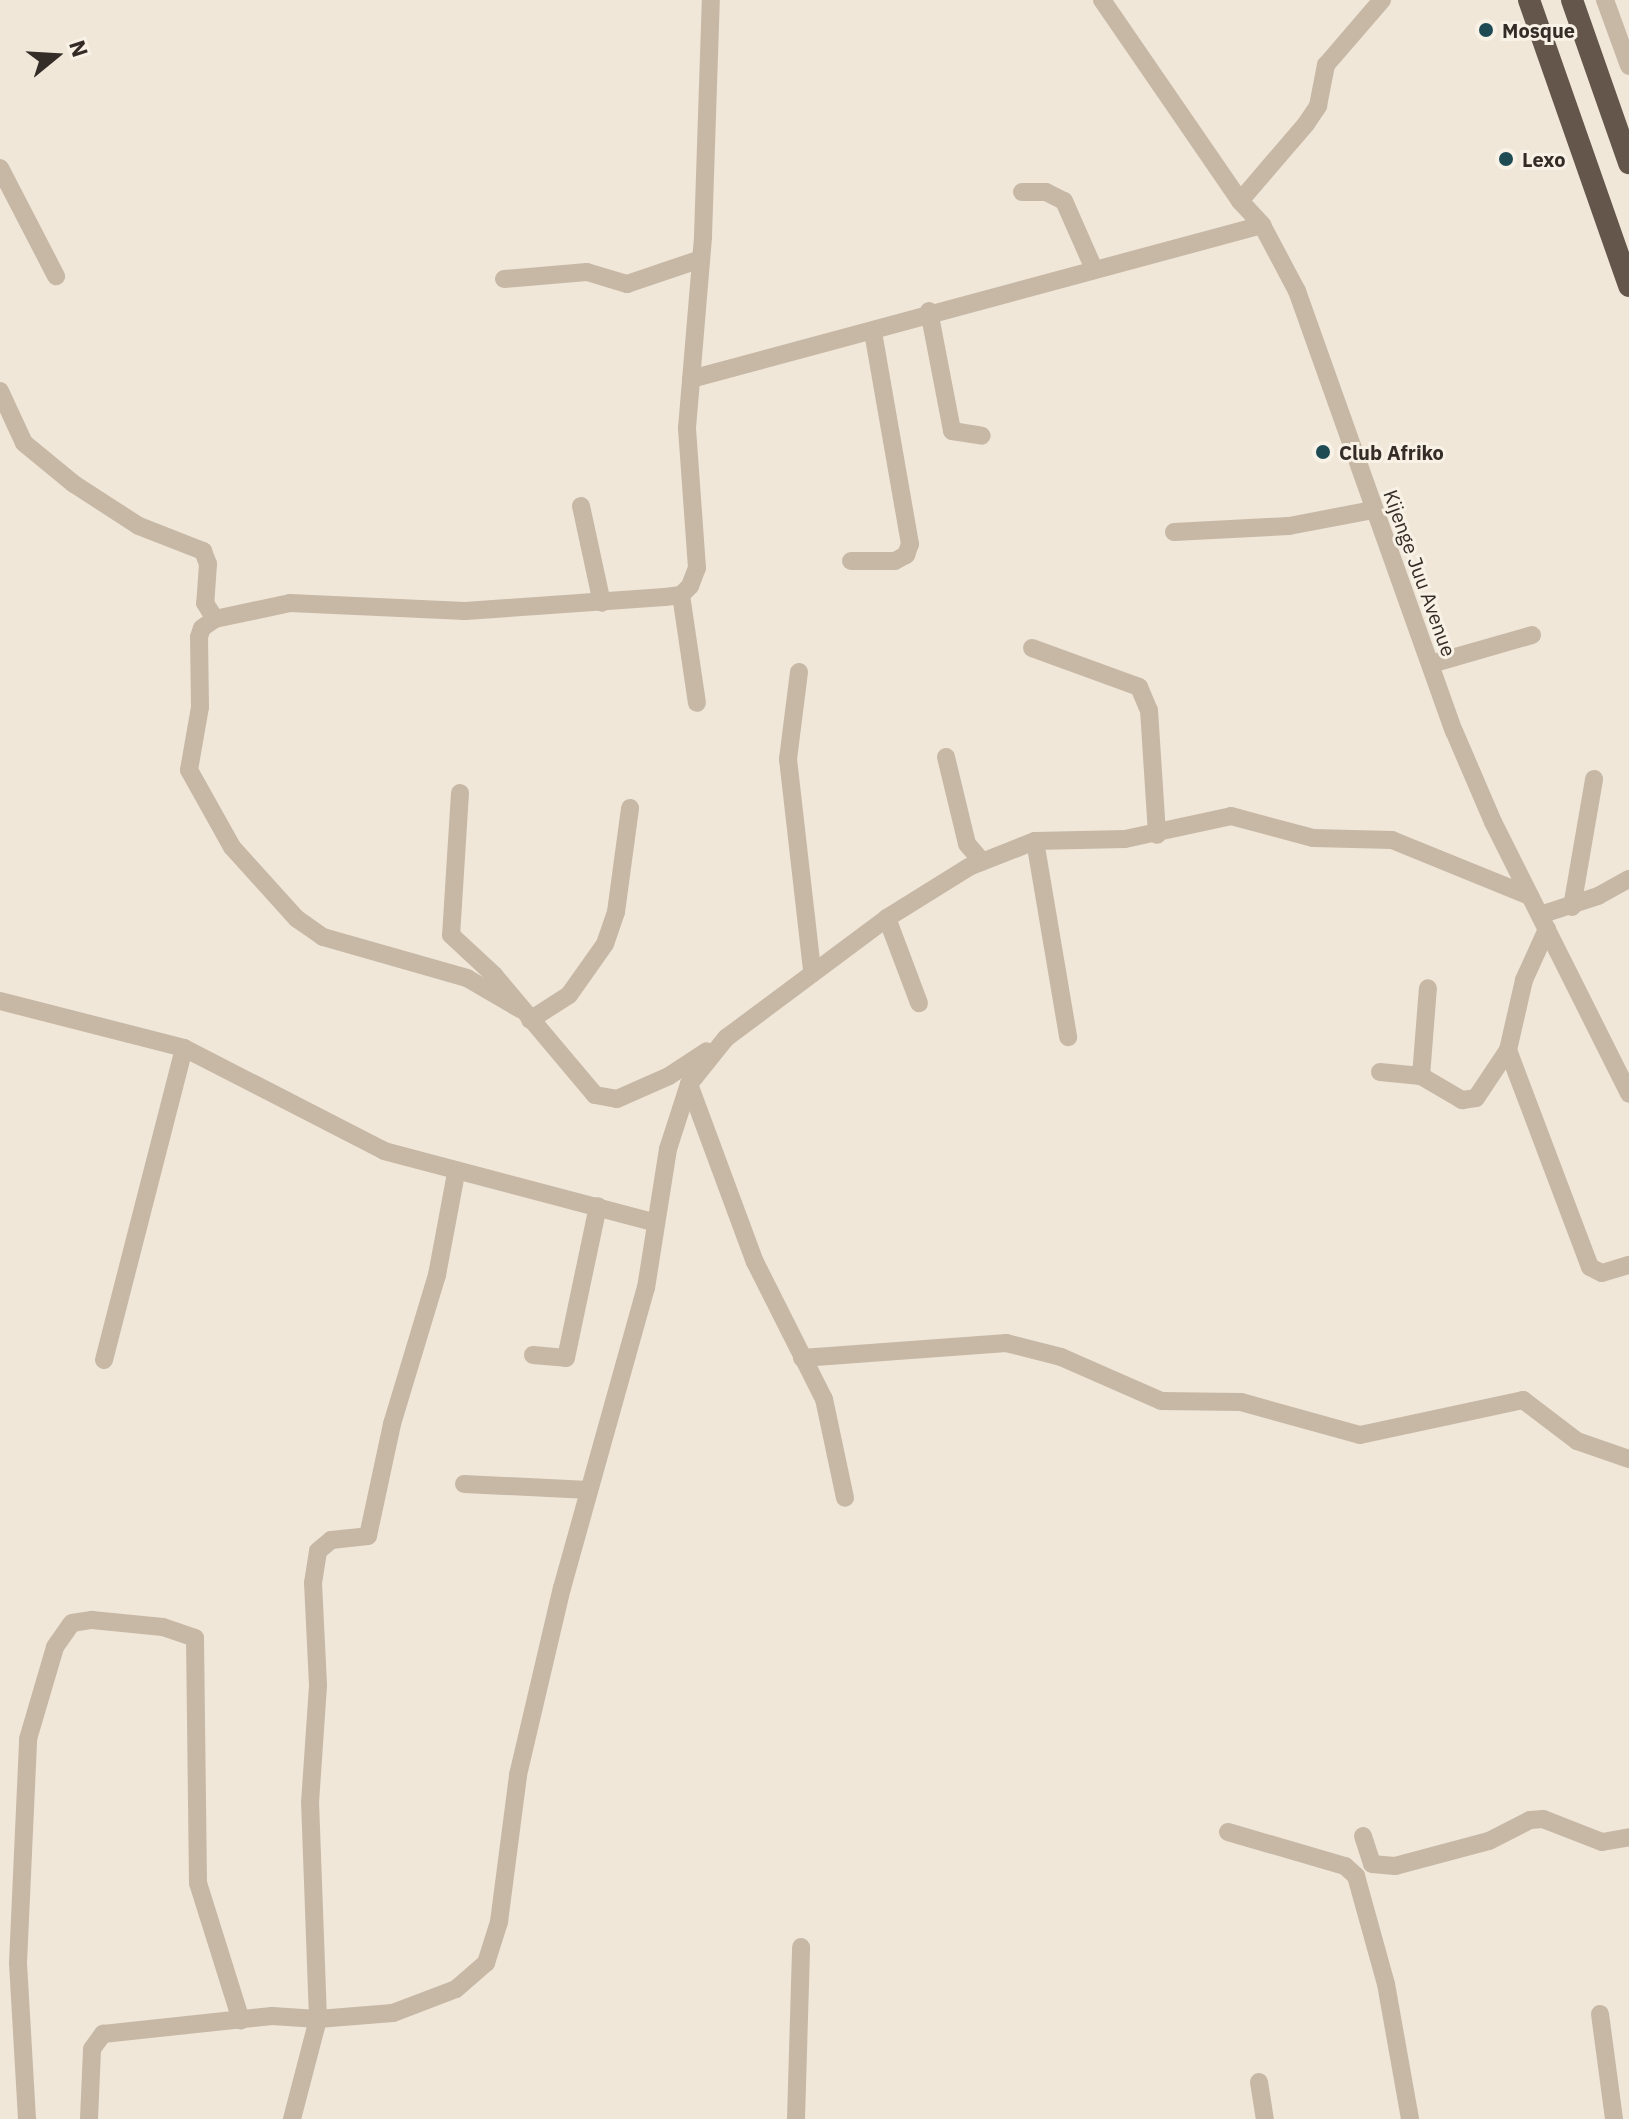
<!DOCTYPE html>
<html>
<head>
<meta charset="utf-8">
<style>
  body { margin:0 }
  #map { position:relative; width:1629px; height:2119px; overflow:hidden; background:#f0e7d9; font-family:"IBM Plex Sans",sans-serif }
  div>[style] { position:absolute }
  .minor>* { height:18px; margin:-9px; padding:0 9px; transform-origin:9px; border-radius:9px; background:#c7b8a6 }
  .trunk>* { height:22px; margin:-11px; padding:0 11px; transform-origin:11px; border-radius:11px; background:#64564b }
  .dots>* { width:22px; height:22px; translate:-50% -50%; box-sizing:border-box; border:4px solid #f8f1e5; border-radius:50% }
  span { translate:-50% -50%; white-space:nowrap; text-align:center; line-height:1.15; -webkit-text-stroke:6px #f8f1e5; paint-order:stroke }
  .poi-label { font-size:20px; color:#342c27; font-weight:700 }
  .left { translate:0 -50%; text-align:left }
  .street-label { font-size:20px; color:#342c27 }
  .north { position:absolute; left:16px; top:16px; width:80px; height:80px; -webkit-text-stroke:6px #f8f1e5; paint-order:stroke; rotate:72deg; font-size:22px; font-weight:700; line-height:32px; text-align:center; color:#342c27 }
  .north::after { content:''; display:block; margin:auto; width:28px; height:36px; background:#342c27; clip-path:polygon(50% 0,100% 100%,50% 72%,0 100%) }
</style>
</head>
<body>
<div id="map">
  <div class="minor">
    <div style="left:1102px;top:0;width:244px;rotate:55.5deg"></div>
    <div style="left:1240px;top:201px;width:33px;rotate:47deg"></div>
    <div style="left:1262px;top:225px;width:75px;rotate:62.1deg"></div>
    <div style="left:1297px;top:291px;width:467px;rotate:70.4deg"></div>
    <div style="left:1454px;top:731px;width:99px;rotate:66.8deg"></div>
    <div style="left:1493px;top:822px;width:304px;rotate:63.4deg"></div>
    <div style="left:1605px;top:0;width:70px;rotate:70deg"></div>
    <div style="left:0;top:168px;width:122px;rotate:62.6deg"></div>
    <div style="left:1022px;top:192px;width:24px"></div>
    <div style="left:1046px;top:192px;width:20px;rotate:27deg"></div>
    <div style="left:1064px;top:201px;width:74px;rotate:66.2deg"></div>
    <div style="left:1240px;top:201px;width:101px;rotate:-49.4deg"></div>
    <div style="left:1306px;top:124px;width:22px;rotate:-56deg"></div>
    <div style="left:1318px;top:106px;width:42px;rotate:-79deg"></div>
    <div style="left:1326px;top:65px;width:86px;rotate:-49.3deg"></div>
    <div style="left:504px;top:279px;width:83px;rotate:-4.8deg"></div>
    <div style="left:587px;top:272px;width:42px;rotate:16.7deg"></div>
    <div style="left:627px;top:284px;width:75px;rotate:-18.7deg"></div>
    <div style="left:929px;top:311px;width:122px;rotate:79.1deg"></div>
    <div style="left:952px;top:431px;width:30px;rotate:9deg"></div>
    <div style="left:691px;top:379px;width:591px;rotate:-15.09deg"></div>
    <div style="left:0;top:391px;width:57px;rotate:65.2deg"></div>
    <div style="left:24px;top:443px;width:65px;rotate:39.4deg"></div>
    <div style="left:74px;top:484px;width:77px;rotate:32.9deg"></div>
    <div style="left:139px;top:526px;width:69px;rotate:21.3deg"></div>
    <div style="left:203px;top:551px;width:14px;rotate:69deg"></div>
    <div style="left:208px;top:564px;width:39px;rotate:94deg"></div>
    <div style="left:205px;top:603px;width:19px;rotate:58deg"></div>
    <div style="left:581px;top:506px;width:99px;rotate:77.8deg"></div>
    <div style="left:1174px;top:532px;width:115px;rotate:-3deg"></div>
    <div style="left:1289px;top:526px;width:86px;rotate:-10.8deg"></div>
    <div style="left:851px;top:561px;width:44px"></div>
    <div style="left:895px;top:561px;width:13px;rotate:-29deg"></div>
    <div style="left:906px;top:555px;width:12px;rotate:-70deg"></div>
    <div style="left:910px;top:544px;width:216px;rotate:-99.9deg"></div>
    <div style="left:681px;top:595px;width:109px;rotate:81.6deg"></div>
    <div style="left:1032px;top:648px;width:114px;rotate:20deg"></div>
    <div style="left:1139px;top:687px;width:25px;rotate:67deg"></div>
    <div style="left:1149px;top:710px;width:125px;rotate:86.3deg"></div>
    <div style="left:1431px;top:664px;width:105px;rotate:-16deg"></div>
    <div style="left:799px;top:672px;width:88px;rotate:97.2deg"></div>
    <div style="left:788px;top:759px;width:212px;rotate:83.5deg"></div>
    <div style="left:946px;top:757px;width:89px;rotate:76.4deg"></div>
    <div style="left:967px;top:844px;width:23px;rotate:49deg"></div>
    <div style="left:460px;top:793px;width:142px;rotate:93.6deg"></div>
    <div style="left:451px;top:935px;width:59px;rotate:42.9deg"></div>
    <div style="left:494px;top:975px;width:157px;rotate:49.9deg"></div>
    <div style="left:595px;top:1095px;width:22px;rotate:10deg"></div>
    <div style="left:617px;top:1099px;width:57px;rotate:-23.9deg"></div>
    <div style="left:669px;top:1076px;width:45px;rotate:-33.3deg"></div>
    <div style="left:1035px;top:841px;width:199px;rotate:80.4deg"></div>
    <div style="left:1572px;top:907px;width:130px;rotate:-80.2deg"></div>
    <div style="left:1540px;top:915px;width:61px;rotate:-18.1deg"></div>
    <div style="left:1598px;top:896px;width:35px;rotate:-29deg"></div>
    <div style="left:887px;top:918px;width:91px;rotate:69.4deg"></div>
    <div style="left:0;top:1001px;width:190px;rotate:14.3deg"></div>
    <div style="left:184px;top:1048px;width:225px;rotate:27.2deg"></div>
    <div style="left:384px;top:1151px;width:281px;rotate:14.8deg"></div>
    <div style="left:520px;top:1009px;width:61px;rotate:-149.7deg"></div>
    <div style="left:467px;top:978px;width:150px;rotate:-164.1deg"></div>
    <div style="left:323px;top:937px;width:32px;rotate:-145deg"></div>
    <div style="left:297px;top:919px;width:97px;rotate:-132.1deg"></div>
    <div style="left:232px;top:847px;width:88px;rotate:-119.2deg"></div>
    <div style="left:189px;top:770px;width:64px;rotate:-80.1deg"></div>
    <div style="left:200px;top:707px;width:70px;rotate:-90.8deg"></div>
    <div style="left:199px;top:637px;width:9px;rotate:-72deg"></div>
    <div style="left:202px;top:628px;width:16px;rotate:-35deg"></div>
    <div style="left:215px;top:619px;width:77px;rotate:-12deg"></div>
    <div style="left:290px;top:603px;width:175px;rotate:2.6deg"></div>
    <div style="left:465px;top:611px;width:200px;rotate:-4deg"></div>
    <div style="left:665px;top:597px;width:16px;rotate:-7deg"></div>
    <div style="left:681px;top:595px;width:13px;rotate:-45deg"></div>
    <div style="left:690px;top:586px;width:19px;rotate:-69deg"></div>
    <div style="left:697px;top:568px;width:140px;rotate:-94.1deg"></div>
    <div style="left:687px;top:428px;width:193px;rotate:-85.2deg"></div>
    <div style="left:703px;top:236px;width:236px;rotate:-88.1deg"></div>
    <div style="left:530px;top:1020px;width:46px;rotate:-32.7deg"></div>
    <div style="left:569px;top:995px;width:62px;rotate:-54.8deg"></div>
    <div style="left:605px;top:944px;width:34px;rotate:-71deg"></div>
    <div style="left:616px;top:912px;width:105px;rotate:-82.3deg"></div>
    <div style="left:1508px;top:1050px;width:232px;rotate:69.3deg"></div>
    <div style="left:1590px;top:1267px;width:13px;rotate:27deg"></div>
    <div style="left:1602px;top:1273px;width:28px;rotate:-17deg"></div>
    <div style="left:1380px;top:1072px;width:41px;rotate:5.6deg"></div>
    <div style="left:1421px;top:1076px;width:48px;rotate:30.3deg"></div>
    <div style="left:1462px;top:1100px;width:14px;rotate:-8deg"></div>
    <div style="left:1476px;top:1098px;width:58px;rotate:-56.3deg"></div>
    <div style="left:1508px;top:1050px;width:72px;rotate:-77.1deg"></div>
    <div style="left:1524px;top:980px;width:56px;rotate:-65.7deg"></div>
    <div style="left:1421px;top:1076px;width:88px;rotate:-85.5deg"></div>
    <div style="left:689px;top:1084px;width:190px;rotate:69.7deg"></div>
    <div style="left:755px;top:1262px;width:153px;rotate:63.3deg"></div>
    <div style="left:824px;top:1399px;width:101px;rotate:78deg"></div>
    <div style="left:533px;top:1355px;width:33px;rotate:5deg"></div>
    <div style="left:566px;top:1358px;width:155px;rotate:-78.1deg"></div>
    <div style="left:802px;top:1358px;width:205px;rotate:-4.2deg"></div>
    <div style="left:1006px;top:1343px;width:57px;rotate:14.3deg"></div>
    <div style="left:1061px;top:1357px;width:109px;rotate:23.7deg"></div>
    <div style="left:1161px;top:1401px;width:80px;rotate:0.7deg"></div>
    <div style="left:1241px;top:1402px;width:123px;rotate:15.5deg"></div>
    <div style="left:1360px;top:1435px;width:167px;rotate:-12.1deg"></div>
    <div style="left:1523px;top:1400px;width:68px;rotate:37.2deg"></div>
    <div style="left:1577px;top:1441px;width:55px;rotate:19.1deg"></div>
    <div style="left:104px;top:1360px;width:322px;rotate:-75.6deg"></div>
    <div style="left:464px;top:1484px;width:125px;rotate:2.7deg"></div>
    <div style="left:1228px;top:1832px;width:122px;rotate:16.2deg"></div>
    <div style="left:1345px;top:1866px;width:15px;rotate:42deg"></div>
    <div style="left:1356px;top:1876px;width:112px;rotate:74.5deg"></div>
    <div style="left:1386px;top:1984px;width:137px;rotate:79.9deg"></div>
    <div style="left:1363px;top:1836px;width:29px;rotate:72deg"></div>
    <div style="left:1372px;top:1864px;width:23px;rotate:5deg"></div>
    <div style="left:1395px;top:1866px;width:97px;rotate:-14.9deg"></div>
    <div style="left:1489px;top:1841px;width:46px;rotate:-27.1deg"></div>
    <div style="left:1530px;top:1820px;width:13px;rotate:-4deg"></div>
    <div style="left:1543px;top:1819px;width:63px;rotate:21.3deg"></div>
    <div style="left:1602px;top:1842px;width:27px;rotate:-10deg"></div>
    <div style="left:1600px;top:2014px;width:106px;rotate:82.4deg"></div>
    <div style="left:1259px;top:2082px;width:37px;rotate:81deg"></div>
    <div style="left:27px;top:2119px;width:156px;rotate:-93.3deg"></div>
    <div style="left:18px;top:1963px;width:224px;rotate:-87.4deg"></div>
    <div style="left:28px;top:1739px;width:96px;rotate:-73.6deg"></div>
    <div style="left:55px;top:1647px;width:29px;rotate:-55deg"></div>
    <div style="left:72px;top:1623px;width:20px;rotate:-9deg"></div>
    <div style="left:92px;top:1620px;width:71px;rotate:5.6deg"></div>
    <div style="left:163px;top:1627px;width:34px;rotate:19deg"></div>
    <div style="left:195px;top:1638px;width:245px;rotate:89.3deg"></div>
    <div style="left:198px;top:1883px;width:144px;rotate:72.6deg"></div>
    <div style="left:89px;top:2119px;width:70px;rotate:-87.5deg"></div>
    <div style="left:92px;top:2049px;width:19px;rotate:-54deg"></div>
    <div style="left:103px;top:2034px;width:170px;rotate:-6.1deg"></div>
    <div style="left:272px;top:2016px;width:46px;rotate:3.7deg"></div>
    <div style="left:318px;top:2019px;width:75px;rotate:-4.6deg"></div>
    <div style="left:393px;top:2013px;width:67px;rotate:-20.9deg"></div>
    <div style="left:456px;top:1989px;width:40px;rotate:-41deg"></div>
    <div style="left:486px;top:1963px;width:43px;rotate:-72.4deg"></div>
    <div style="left:499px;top:1922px;width:148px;rotate:-82.6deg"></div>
    <div style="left:518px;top:1775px;width:192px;rotate:-76.8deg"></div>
    <div style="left:562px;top:1588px;width:312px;rotate:-74.4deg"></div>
    <div style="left:646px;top:1288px;width:141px;rotate:-81deg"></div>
    <div style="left:668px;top:1149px;width:68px;rotate:-72.1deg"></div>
    <div style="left:689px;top:1084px;width:59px;rotate:-51.2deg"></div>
    <div style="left:726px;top:1038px;width:201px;rotate:-36.7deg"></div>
    <div style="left:887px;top:918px;width:97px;rotate:-31.9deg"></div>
    <div style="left:969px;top:867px;width:71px;rotate:-21.5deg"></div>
    <div style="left:1035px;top:841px;width:90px;rotate:-1.3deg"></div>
    <div style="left:1125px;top:839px;width:108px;rotate:-12.2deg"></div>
    <div style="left:1231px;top:816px;width:85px;rotate:15deg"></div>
    <div style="left:1313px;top:838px;width:79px;rotate:1.5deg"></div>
    <div style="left:1392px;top:840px;width:149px;rotate:22.1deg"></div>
    <div style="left:292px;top:2119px;width:103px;rotate:-75.4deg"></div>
    <div style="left:318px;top:2019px;width:216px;rotate:-92.1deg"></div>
    <div style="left:310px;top:1803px;width:118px;rotate:-86.1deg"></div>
    <div style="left:318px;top:1685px;width:102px;rotate:-92.8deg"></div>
    <div style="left:313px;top:1583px;width:32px;rotate:-81deg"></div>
    <div style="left:318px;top:1551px;width:17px;rotate:-40deg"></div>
    <div style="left:331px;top:1540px;width:37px;rotate:-6deg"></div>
    <div style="left:368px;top:1536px;width:115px;rotate:-77.9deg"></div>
    <div style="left:392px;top:1424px;width:156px;rotate:-73.2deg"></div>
    <div style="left:437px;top:1275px;width:104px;rotate:-79.4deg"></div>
    <div style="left:796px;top:2119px;width:172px;rotate:-88.3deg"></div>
  </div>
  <div class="trunk">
    <div style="left:1529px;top:0;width:303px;rotate:70.7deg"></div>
    <div style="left:1572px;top:0;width:173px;rotate:70.7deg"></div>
  </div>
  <div class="dots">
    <div style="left:1486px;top:30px;background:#1e4b53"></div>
    <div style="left:1506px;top:159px;background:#1e4b53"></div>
    <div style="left:1323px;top:452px;background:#1e4b53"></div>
  </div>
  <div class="poi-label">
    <span class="left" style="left:1502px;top:30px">Mosque</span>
    <span class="left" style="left:1522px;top:159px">Lexo</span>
    <span class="left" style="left:1339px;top:452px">Club Afriko</span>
  </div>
  <div class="street-label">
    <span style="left:1420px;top:573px;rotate:70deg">Kijenge Juu Avenue</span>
  </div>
  <div class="north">N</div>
</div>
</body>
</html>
